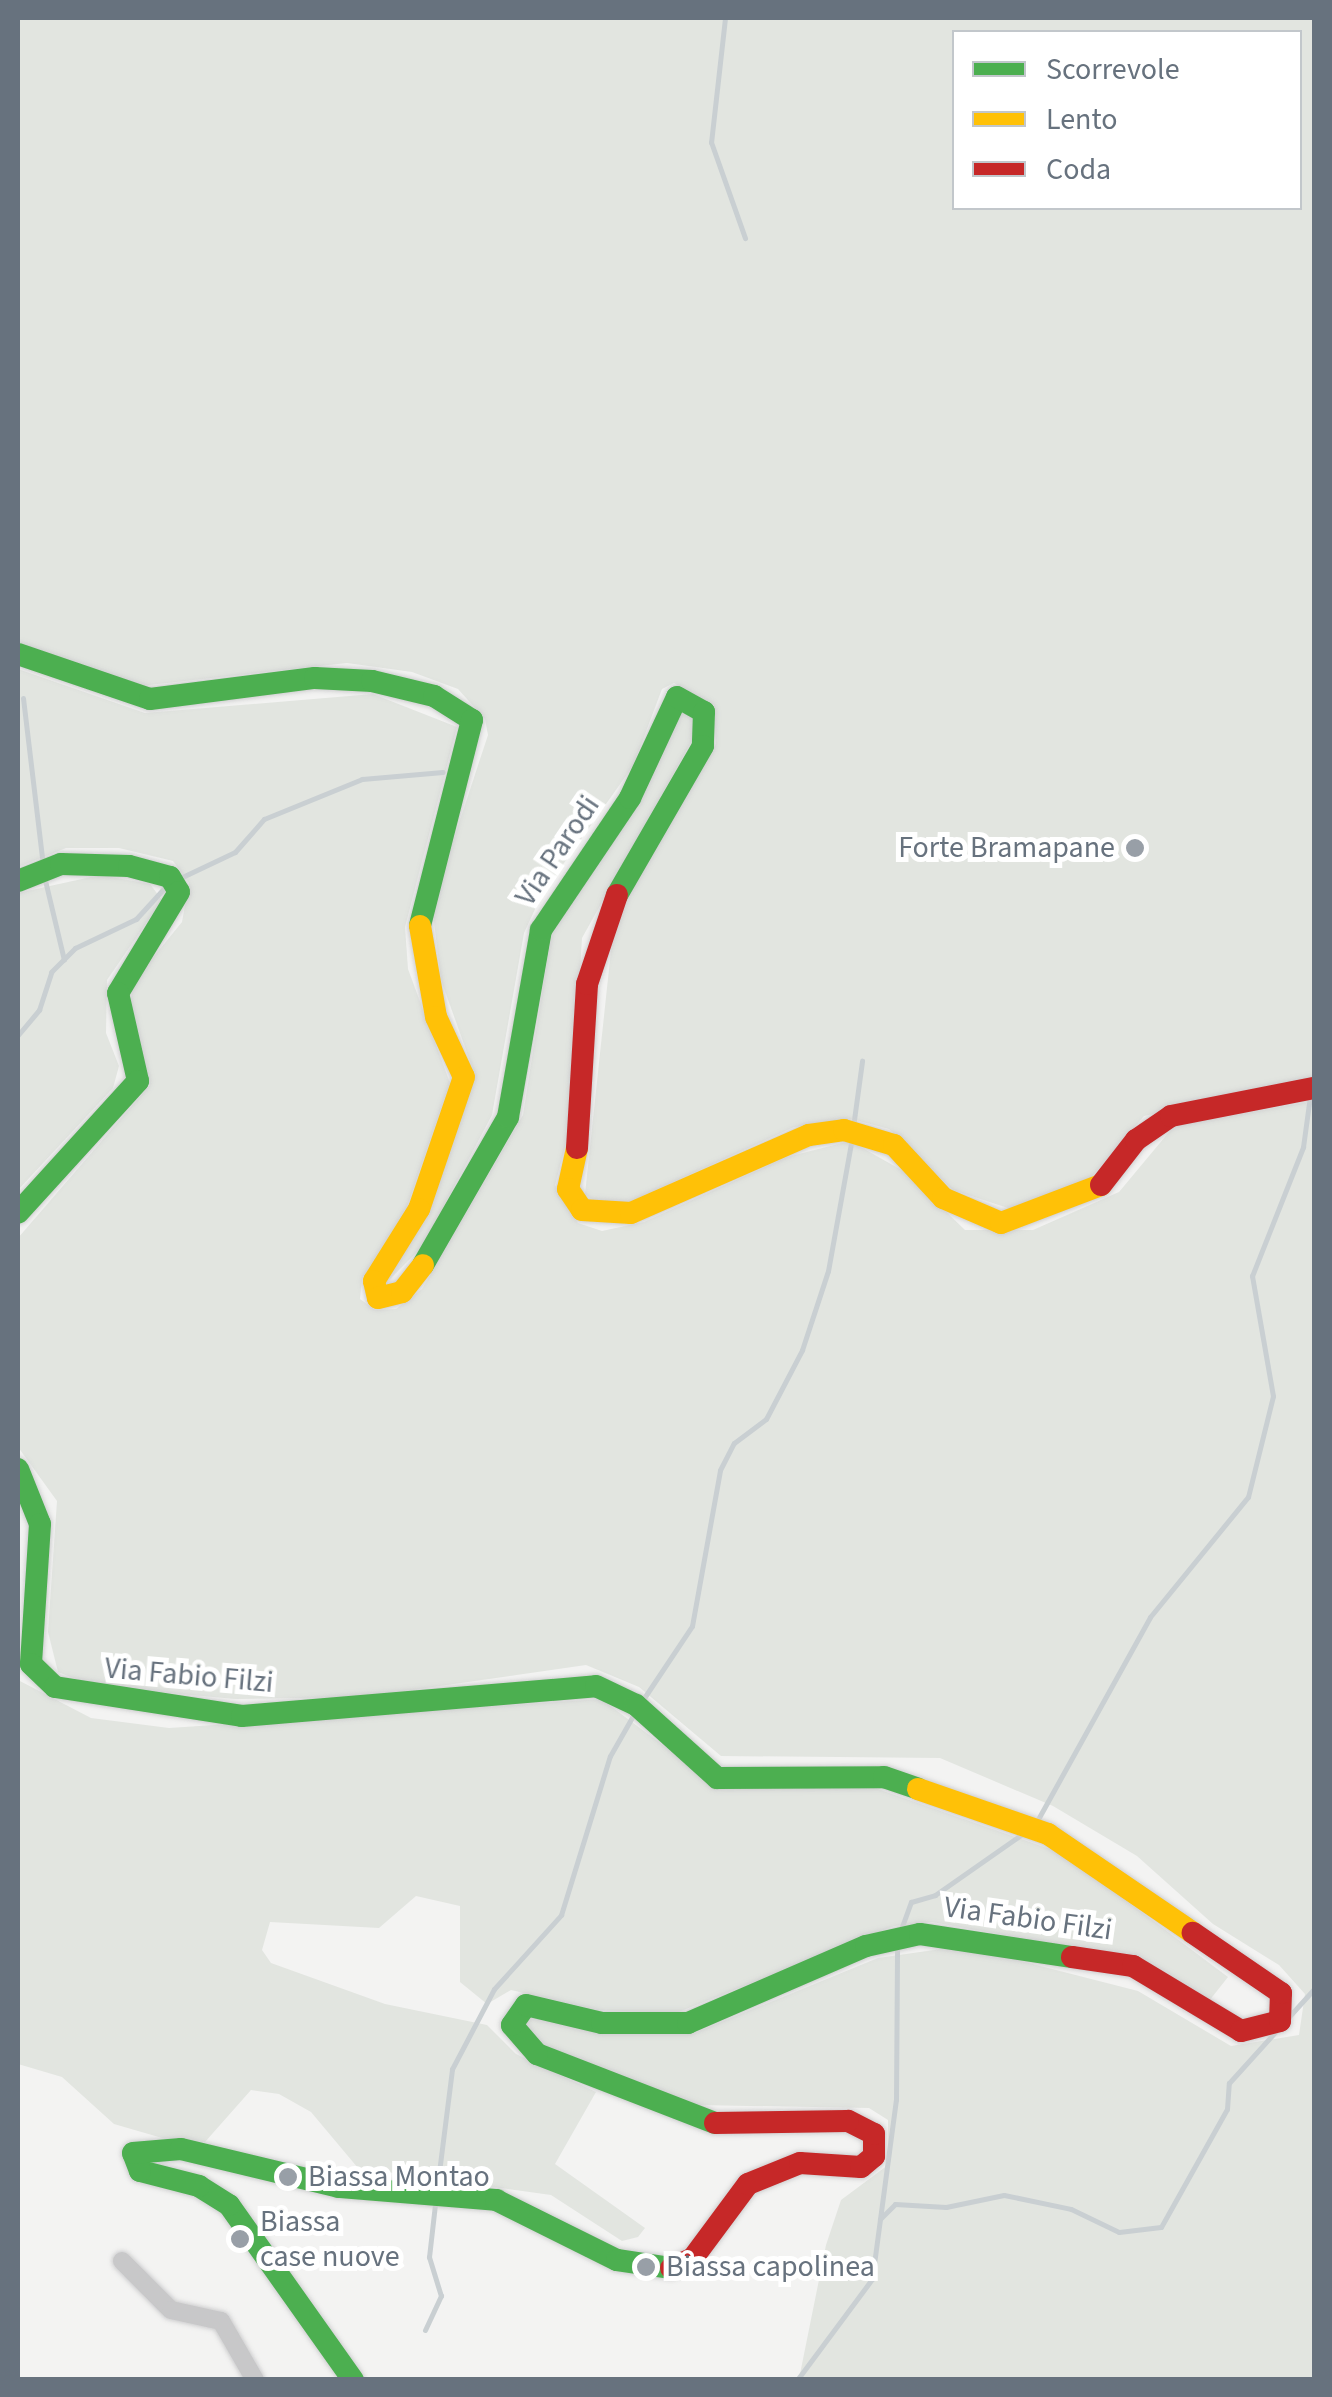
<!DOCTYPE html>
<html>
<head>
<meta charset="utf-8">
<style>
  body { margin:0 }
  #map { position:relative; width:1332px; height:2397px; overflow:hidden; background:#f3f3f2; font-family:"Source Sans 3",sans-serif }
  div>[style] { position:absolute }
  .green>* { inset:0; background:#e2e5e0 }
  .stream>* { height:5px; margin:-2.5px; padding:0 2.5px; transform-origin:2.5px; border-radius:2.5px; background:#c9cfd2 }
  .roads { filter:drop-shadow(0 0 2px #cfcfd0) drop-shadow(0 0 2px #cfcfd0) }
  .street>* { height:18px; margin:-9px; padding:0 9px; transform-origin:9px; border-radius:9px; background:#c8c8c9 }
  .fast>* { height:22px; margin:-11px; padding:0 11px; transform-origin:11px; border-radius:11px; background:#4caf50 }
  .slow>* { height:22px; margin:-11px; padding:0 11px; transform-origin:11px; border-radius:11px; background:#ffc107 }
  .jam>* { height:22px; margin:-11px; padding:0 11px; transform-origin:11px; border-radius:11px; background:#c62828 }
  .dots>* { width:28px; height:28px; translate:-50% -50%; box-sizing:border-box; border:5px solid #fff; border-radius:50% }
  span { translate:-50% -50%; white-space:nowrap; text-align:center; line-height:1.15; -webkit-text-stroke:10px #fff; paint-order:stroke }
  .poi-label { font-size:30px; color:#67727e }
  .right { translate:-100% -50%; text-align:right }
  .left { translate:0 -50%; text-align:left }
  .street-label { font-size:30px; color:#67727e }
  .frame { position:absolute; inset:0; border:20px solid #67727e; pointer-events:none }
  .legend { position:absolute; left:952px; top:30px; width:350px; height:180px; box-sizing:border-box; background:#fff; border:2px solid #c2c7cb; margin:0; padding:12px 18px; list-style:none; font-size:30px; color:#67727e }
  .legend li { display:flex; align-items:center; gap:20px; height:50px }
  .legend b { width:50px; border:2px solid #c2c7cb }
</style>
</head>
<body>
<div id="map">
  <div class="green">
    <div style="clip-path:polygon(evenodd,18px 18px,1314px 18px,1314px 1078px,1144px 1116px,1088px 1181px,1011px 1209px,953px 1190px,889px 1129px,852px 1119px,794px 1127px,629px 1202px,599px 1204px,585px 1194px,612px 941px,622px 904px,716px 744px,714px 705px,674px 683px,662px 689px,633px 766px,542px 894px,524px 933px,492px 1115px,422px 1247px,385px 1284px,431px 1207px,475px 1075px,441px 980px,432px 905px,488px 735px,485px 719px,458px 689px,412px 672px,347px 663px,131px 687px,18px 646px,18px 18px,954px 32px,1300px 32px,1300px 208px,954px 208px,954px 32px)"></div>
    <div style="clip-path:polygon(18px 669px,145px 713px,373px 694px,457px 727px,405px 927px,408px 969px,450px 1083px,407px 1207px,362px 1279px,360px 1299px,375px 1310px,396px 1309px,422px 1289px,523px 1115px,551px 936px,647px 788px,676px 711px,693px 716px,695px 735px,582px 938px,570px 1128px,555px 1185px,578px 1223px,602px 1231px,644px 1222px,787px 1157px,850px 1141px,905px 1172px,965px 1230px,1033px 1230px,1119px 1192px,1174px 1126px,1314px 1101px,1314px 2379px,799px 2379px,826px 2245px,841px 2200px,888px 2165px,888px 2120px,869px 2108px,698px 2105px,643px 2092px,545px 2046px,523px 2025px,528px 2015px,613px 2033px,692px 2034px,878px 1958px,962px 1946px,1138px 1991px,1231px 2046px,1299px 2035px,1305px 1994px,1279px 1965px,1213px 1924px,1137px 1856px,1053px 1806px,940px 1758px,721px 1756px,639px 1687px,586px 1665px,363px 1697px,235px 1699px,94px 1686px,58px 1672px,48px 1632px,57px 1501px,18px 1447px,18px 1238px,150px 1085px,130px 1008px,133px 982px,182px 922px,189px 883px,173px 861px,119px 848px,66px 848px,18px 867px)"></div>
    <div style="clip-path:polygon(100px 875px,150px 884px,162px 900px,107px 980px,106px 1033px,119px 1066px,113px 1088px,18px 1190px,18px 893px)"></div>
    <div style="clip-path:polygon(18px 1680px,91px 1718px,169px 1728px,601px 1699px,719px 1787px,869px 1786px,1064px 1854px,1228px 1977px,1209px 2001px,1138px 1959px,932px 1922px,894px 1926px,676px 2013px,597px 2010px,511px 1990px,487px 2004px,460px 1982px,460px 1906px,416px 1896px,379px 1928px,270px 1922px,262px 1950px,271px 1963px,385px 2004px,487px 2025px,516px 2054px,596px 2092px,555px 2164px,645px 2228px,638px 2237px,622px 2241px,551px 2195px,358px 2168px,311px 2112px,279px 2094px,251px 2090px,205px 2142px,169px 2140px,114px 2124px,62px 2077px,18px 2064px)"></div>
  </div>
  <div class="stream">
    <div style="left:725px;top:18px;width:125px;rotate:96.4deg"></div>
    <div style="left:711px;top:142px;width:102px;rotate:70.5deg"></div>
    <div style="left:23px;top:698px;width:168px;rotate:83.2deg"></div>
    <div style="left:44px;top:876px;width:86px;rotate:76.6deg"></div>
    <div style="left:178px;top:879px;width:63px;rotate:-25.3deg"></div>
    <div style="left:235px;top:852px;width:44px;rotate:-48.7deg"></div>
    <div style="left:264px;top:819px;width:106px;rotate:-22.2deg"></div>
    <div style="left:362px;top:779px;width:81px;rotate:-4.9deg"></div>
    <div style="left:18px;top:1035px;width:33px;rotate:-50deg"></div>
    <div style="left:39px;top:1010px;width:40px;rotate:-72deg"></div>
    <div style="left:51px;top:972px;width:34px;rotate:-45deg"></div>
    <div style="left:75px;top:948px;width:68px;rotate:-25.4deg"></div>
    <div style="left:136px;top:919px;width:47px;rotate:-47.6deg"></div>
    <div style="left:853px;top:1127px;width:67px;rotate:-82.2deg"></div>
    <div style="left:642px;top:1701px;width:90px;rotate:-56.3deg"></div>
    <div style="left:692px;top:1626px;width:158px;rotate:-79.8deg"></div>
    <div style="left:720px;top:1470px;width:30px;rotate:-63deg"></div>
    <div style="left:734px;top:1443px;width:40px;rotate:-37deg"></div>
    <div style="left:766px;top:1419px;width:78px;rotate:-62.4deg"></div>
    <div style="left:802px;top:1350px;width:83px;rotate:-71.8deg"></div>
    <div style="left:828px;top:1271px;width:135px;rotate:-79.8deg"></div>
    <div style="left:1037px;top:1821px;width:233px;rotate:-61deg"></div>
    <div style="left:1150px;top:1617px;width:155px;rotate:-50.8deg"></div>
    <div style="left:1248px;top:1497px;width:104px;rotate:-76.1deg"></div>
    <div style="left:1273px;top:1396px;width:122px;rotate:-99.9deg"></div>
    <div style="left:1252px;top:1276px;width:139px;rotate:-68.4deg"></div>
    <div style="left:1303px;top:1147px;width:51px;rotate:-82.2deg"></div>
    <div style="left:900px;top:1932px;width:32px;rotate:-70deg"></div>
    <div style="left:911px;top:1902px;width:25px;rotate:-16deg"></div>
    <div style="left:935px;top:1895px;width:110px;rotate:-35deg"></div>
    <div style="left:437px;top:2188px;width:120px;rotate:-82.8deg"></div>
    <div style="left:452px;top:2069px;width:90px;rotate:-62.3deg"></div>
    <div style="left:494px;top:1989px;width:100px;rotate:-47.8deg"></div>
    <div style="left:561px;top:1915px;width:166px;rotate:-72.9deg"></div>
    <div style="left:610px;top:1756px;width:48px;rotate:-60.3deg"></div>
    <div style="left:880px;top:2219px;width:21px;rotate:-45deg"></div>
    <div style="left:895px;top:2204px;width:51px;rotate:3.4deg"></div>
    <div style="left:946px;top:2207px;width:59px;rotate:-11.7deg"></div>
    <div style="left:1004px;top:2195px;width:68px;rotate:11.8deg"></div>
    <div style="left:1071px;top:2209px;width:53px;rotate:25.6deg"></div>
    <div style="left:1119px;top:2232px;width:42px;rotate:-6.8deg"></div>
    <div style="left:1161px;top:2227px;width:135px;rotate:-60.8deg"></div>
    <div style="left:1227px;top:2109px;width:26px;rotate:-86deg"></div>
    <div style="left:1229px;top:2083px;width:127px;rotate:-47.9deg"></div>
    <div style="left:425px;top:2330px;width:38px;rotate:-65deg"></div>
    <div style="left:441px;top:2296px;width:41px;rotate:-107.1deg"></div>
    <div style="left:429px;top:2257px;width:53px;rotate:-83.5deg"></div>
    <div style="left:797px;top:2380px;width:126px;rotate:-53.4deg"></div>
    <div style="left:872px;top:2279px;width:181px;rotate:-82.4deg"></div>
    <div style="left:896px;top:2100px;width:152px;rotate:-89.6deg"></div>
  </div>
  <div class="roads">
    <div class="street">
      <div style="left:122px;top:2261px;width:69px;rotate:45deg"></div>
      <div style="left:171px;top:2310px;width:51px;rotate:12.4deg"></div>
      <div style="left:221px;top:2321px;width:68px;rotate:60deg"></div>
    </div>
    <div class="fast">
      <div style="left:18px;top:654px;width:139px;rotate:18.8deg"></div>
      <div style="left:150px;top:699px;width:166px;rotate:-7.3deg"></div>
      <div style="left:315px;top:678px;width:57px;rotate:3deg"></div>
      <div style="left:372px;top:681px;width:64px;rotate:13.6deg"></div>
      <div style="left:434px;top:696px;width:45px;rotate:32.3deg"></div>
      <div style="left:472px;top:720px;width:212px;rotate:104.2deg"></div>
      <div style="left:18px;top:881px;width:46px;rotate:-21.6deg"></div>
      <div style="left:61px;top:864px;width:68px;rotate:1.7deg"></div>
      <div style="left:129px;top:866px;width:42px;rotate:15deg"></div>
      <div style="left:170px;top:877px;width:17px;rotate:59deg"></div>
      <div style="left:179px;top:892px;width:118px;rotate:121.1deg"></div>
      <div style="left:118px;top:993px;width:90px;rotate:77.2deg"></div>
      <div style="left:138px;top:1081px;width:178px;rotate:132.3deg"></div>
      <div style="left:423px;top:1265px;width:171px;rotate:-60.1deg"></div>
      <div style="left:508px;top:1117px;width:190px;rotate:-80deg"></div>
      <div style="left:541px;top:930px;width:159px;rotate:-56deg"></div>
      <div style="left:630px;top:798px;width:111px;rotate:-65deg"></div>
      <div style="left:677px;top:697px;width:31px;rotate:29deg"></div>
      <div style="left:704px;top:712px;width:34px;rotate:92deg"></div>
      <div style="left:703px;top:746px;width:172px;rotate:120deg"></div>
      <div style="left:18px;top:1469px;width:59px;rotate:68.2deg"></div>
      <div style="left:40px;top:1524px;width:140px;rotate:93.7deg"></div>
      <div style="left:31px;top:1664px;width:33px;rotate:44deg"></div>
      <div style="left:55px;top:1687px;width:189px;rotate:8.8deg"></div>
      <div style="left:242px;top:1716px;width:355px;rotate:-4.8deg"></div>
      <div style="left:596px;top:1686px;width:44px;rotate:25.4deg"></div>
      <div style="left:636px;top:1705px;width:109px;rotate:42deg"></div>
      <div style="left:717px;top:1778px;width:167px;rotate:-0.3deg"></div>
      <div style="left:884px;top:1777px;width:36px;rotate:19deg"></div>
      <div style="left:715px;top:2123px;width:191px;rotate:-158.8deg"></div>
      <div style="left:537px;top:2054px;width:38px;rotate:-131deg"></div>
      <div style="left:512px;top:2025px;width:24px;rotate:-55deg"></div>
      <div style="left:526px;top:2005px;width:78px;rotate:13.3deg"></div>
      <div style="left:602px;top:2023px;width:86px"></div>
      <div style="left:688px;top:2023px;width:194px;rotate:-23.4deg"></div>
      <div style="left:866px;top:1946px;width:55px;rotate:-12.5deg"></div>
      <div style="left:920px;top:1934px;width:154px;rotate:8.6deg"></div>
      <div style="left:353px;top:2380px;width:214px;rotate:-125.3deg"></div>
      <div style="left:229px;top:2205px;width:36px;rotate:-148deg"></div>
      <div style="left:199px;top:2186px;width:61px;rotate:-165.7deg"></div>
      <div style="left:140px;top:2171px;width:19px;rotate:-111deg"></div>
      <div style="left:133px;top:2153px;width:48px;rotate:-4.8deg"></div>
      <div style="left:181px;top:2149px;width:163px;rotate:13.5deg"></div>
      <div style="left:339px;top:2187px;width:158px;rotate:4.7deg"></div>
      <div style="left:496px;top:2200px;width:135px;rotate:26.4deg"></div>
      <div style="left:617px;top:2260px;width:55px;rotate:8.4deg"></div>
    </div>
    <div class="slow">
      <div style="left:420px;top:926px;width:92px;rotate:80deg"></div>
      <div style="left:436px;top:1017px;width:66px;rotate:65deg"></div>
      <div style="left:464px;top:1077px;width:139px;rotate:108.8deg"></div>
      <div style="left:419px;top:1209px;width:85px;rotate:122deg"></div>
      <div style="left:374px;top:1281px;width:17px;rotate:77deg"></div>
      <div style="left:378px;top:1298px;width:25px;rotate:-14deg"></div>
      <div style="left:402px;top:1292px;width:34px;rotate:-52deg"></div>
      <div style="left:577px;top:1148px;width:42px;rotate:102.4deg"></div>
      <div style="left:568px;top:1189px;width:25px;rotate:56deg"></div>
      <div style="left:582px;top:1210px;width:49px;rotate:3.5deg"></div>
      <div style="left:631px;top:1213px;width:194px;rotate:-23.7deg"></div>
      <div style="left:809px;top:1135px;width:35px;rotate:-8deg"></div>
      <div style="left:844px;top:1130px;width:52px;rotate:16.7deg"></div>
      <div style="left:894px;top:1145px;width:72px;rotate:47.2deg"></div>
      <div style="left:943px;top:1198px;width:63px;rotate:23.3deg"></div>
      <div style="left:1001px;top:1223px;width:107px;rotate:-20.8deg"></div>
      <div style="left:918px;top:1789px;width:138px;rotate:19.1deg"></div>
      <div style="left:1048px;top:1834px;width:176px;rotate:34.3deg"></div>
    </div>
    <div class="jam">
      <div style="left:577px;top:1148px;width:164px;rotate:-86.5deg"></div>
      <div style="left:587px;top:984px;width:94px;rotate:-71.4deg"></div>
      <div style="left:1101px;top:1185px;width:57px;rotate:-52.1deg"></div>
      <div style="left:1136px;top:1140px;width:42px;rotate:-34.4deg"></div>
      <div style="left:1171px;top:1116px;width:146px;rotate:-11.1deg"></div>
      <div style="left:1072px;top:1957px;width:62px;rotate:8.4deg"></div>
      <div style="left:1133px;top:1966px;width:126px;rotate:31deg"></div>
      <div style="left:1241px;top:2031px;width:40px;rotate:-14.4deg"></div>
      <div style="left:1280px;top:2021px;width:28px;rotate:-88deg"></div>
      <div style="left:1281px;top:1993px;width:107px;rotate:-145.7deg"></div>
      <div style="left:671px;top:2268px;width:24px;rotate:-24deg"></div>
      <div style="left:693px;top:2258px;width:92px;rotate:-53.4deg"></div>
      <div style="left:748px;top:2184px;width:56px;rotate:-22deg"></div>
      <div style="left:800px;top:2163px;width:61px;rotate:3.8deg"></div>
      <div style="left:861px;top:2167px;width:17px;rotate:-40deg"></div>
      <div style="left:874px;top:2156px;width:22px;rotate:-90deg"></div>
      <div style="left:874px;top:2134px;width:29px;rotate:-153deg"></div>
      <div style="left:848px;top:2121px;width:133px;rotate:179.1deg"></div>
    </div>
  </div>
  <div class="dots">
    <div style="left:1135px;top:848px;background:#989fa7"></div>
    <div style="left:288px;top:2177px;background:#989fa7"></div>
    <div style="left:240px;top:2239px;background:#989fa7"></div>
    <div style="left:646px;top:2267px;background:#989fa7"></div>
  </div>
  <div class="poi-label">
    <span class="right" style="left:1115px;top:848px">Forte Bramapane</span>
    <span class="left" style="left:308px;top:2177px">Biassa Montao</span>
    <span class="left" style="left:260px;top:2239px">Biassa<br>case nuove</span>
    <span class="left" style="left:666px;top:2267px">Biassa capolinea</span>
  </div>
  <div class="street-label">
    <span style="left:558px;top:851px;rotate:-56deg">Via Parodi</span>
    <span style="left:189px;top:1676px;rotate:5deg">Via Fabio Filzi</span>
    <span style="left:1028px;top:1919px;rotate:8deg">Via Fabio Filzi</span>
  </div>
  <div class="frame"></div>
  <ul class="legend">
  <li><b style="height:12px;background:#4caf50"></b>Scorrevole</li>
  <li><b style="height:12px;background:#ffc107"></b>Lento</li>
  <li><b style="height:12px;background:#c62828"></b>Coda</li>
  </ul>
</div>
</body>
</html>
